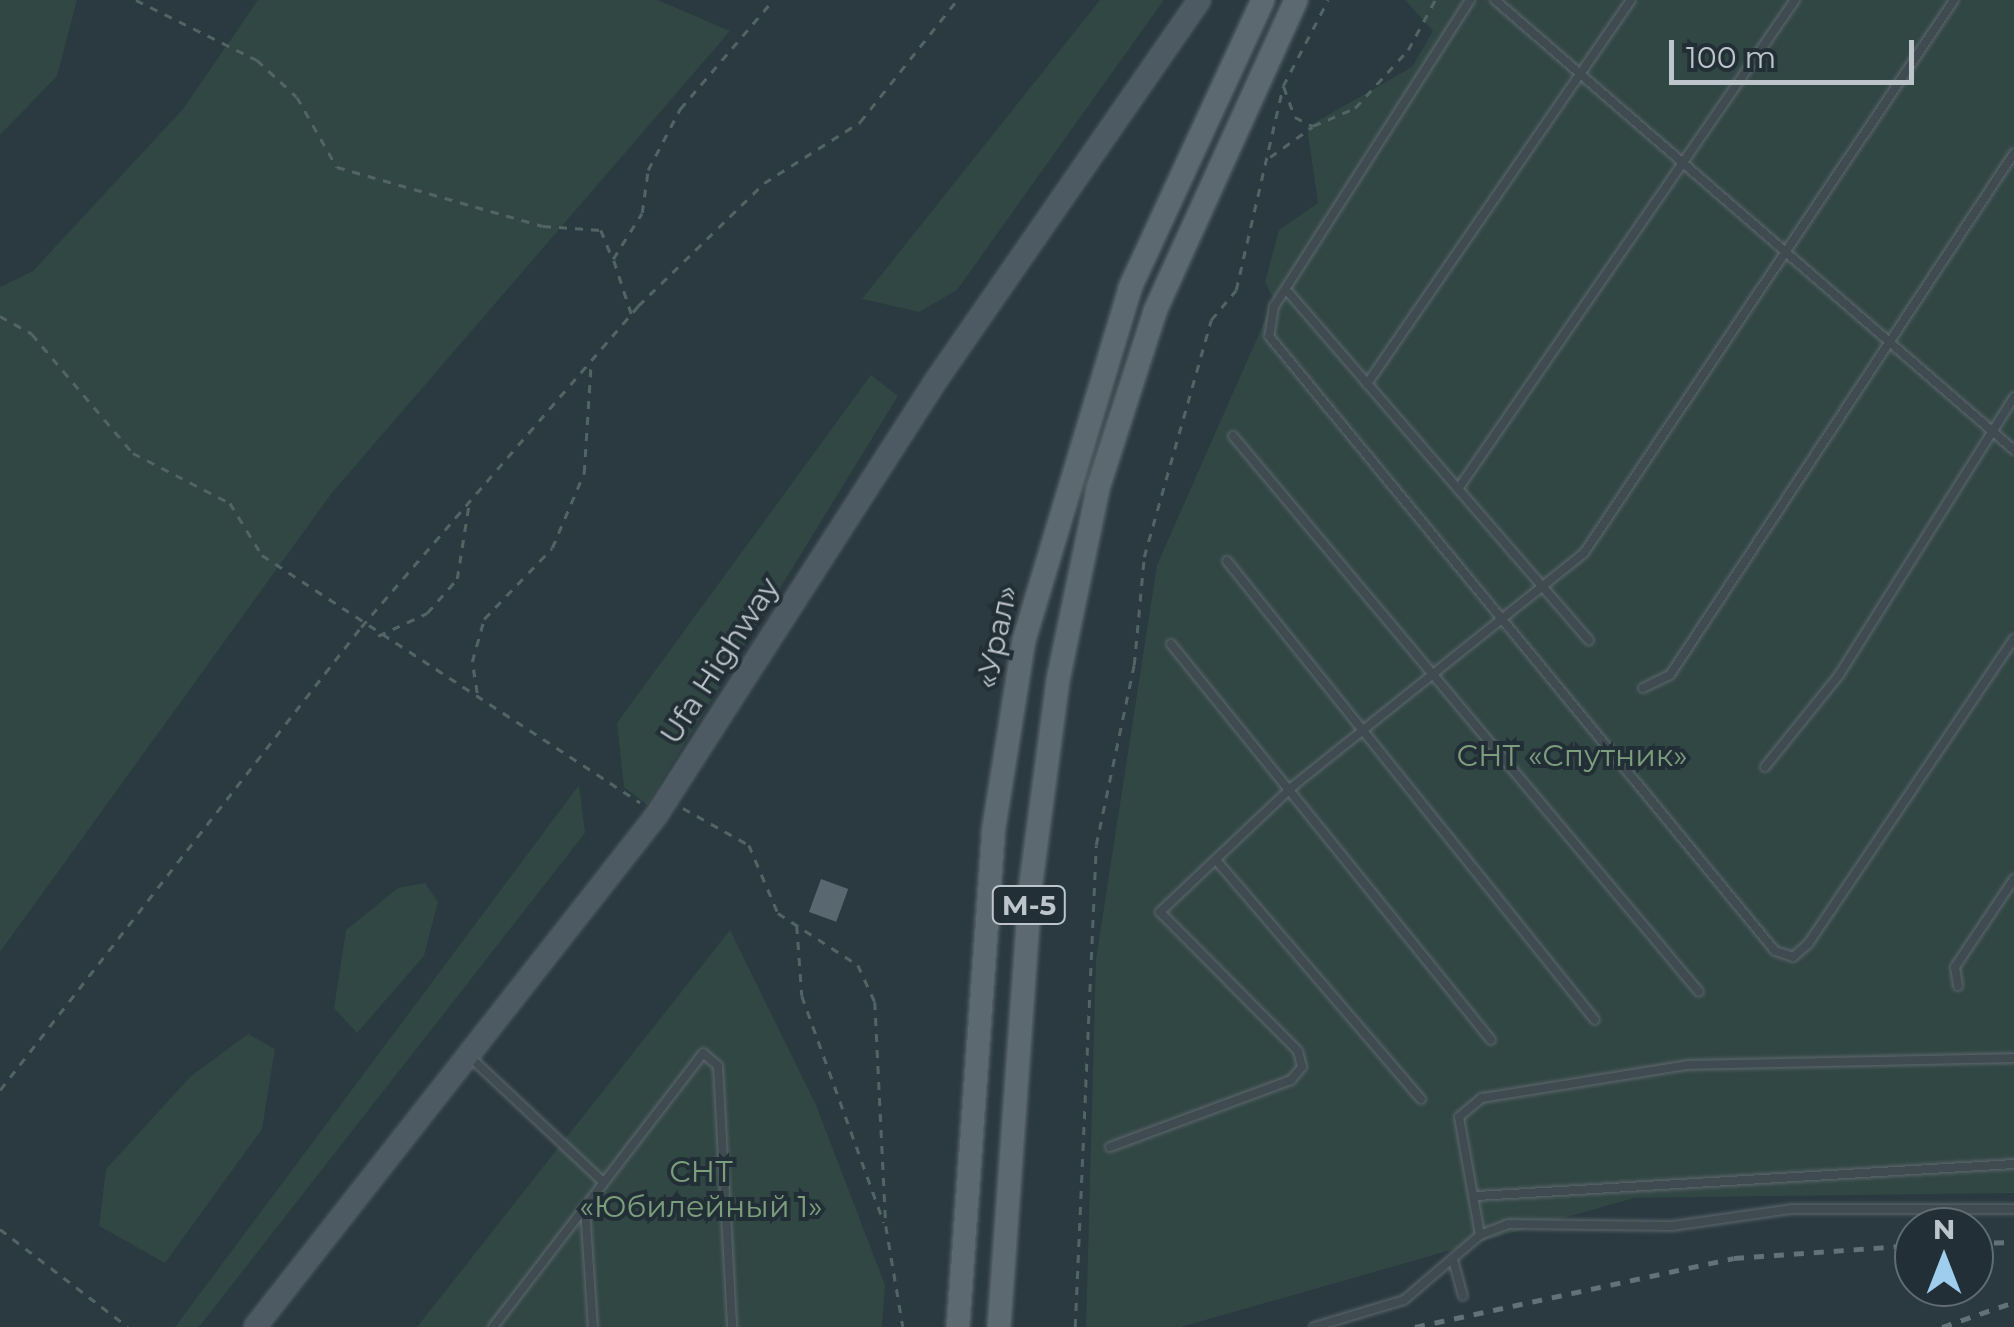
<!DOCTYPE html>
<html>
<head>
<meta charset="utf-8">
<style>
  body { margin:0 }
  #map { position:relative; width:2014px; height:1327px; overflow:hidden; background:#2b3941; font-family:Montserrat,sans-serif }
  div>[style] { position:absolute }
  .green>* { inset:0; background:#314743 }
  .building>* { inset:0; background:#596770; transform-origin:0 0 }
  .path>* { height:2.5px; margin-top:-1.25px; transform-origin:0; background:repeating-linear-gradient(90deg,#526463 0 8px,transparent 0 16px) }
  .roads { filter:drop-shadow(0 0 2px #5d686e) drop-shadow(0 0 2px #5d686e) }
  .lane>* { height:8px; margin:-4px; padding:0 4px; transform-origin:4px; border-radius:4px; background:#3f4a51 }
  .secondary>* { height:20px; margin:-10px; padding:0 10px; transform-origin:10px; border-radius:10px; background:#4d5a63 }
  .primary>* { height:22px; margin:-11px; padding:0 11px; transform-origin:11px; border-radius:11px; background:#5d6970 }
  .rail>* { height:5px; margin-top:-2.5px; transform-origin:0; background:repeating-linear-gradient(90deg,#637179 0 10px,transparent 0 20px) }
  span { translate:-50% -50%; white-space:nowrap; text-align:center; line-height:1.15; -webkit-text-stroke:8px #232f36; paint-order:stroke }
  .shield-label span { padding:2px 8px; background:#232f36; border:2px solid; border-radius:8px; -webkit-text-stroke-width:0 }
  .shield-label { font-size:28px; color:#bcc5cb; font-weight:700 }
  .street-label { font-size:30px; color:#bcc5cb }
  .park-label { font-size:30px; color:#7d9e7d }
  .north { position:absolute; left:1894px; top:1207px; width:100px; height:100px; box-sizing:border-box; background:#232f36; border:2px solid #606b72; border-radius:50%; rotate:0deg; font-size:28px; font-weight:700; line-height:40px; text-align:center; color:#bcc5cb }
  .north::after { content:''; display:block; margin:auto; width:35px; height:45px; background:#9ecded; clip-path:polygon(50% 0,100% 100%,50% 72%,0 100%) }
  .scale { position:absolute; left:1669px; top:40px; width:245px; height:45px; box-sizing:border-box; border:5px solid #bcc5cb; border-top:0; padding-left:12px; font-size:30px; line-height:35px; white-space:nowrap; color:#bcc5cb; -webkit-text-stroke:8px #232f36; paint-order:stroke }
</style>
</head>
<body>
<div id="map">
  <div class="green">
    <div style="clip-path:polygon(0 0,77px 0,57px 76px,0 135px)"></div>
    <div style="clip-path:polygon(258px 0,658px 0,730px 31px,331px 494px,0 952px,0 287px,33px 271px,183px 109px)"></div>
    <div style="clip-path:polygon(1100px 0,1164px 0,957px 290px,919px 312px,862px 299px)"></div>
    <div style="clip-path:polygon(1405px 0,2014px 0,2014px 1193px,1634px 1198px,1181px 1327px,1086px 1327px,1096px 959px,1157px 565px,1274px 300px,1265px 282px,1279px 230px,1318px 203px,1307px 127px,1412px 67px,1433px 31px)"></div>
    <div style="clip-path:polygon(871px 375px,898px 396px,647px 805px,624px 787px,617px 723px)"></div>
    <div style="clip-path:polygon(579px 785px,585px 833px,199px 1327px,175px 1327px)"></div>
    <div style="clip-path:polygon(425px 883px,438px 902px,424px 956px,357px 1033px,334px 1008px,346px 930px,398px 888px)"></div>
    <div style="clip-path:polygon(730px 930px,816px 1105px,885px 1285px,882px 1327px,417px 1327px)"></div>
    <div style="clip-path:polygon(248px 1034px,275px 1049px,262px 1129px,165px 1263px,99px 1226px,106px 1169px,191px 1076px)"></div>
  </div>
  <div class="building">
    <div style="left:821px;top:879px;width:29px;height:35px;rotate:20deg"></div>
  </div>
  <div class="path">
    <div style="left:136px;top:0;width:135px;rotate:26.4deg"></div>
    <div style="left:257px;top:60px;width:54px;rotate:42.8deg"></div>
    <div style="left:297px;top:97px;width:81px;rotate:60.3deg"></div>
    <div style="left:337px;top:167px;width:214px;rotate:16deg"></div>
    <div style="left:543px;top:226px;width:58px;rotate:3.9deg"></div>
    <div style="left:601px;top:230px;width:31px;rotate:68deg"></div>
    <div style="left:1284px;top:87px;width:32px;rotate:70deg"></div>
    <div style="left:1295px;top:117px;width:20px;rotate:27deg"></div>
    <div style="left:1313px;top:126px;width:46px;rotate:-23.2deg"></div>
    <div style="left:1355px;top:108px;width:79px;rotate:-47.6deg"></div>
    <div style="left:1408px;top:50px;width:57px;rotate:-61.6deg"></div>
    <div style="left:1270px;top:157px;width:52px;rotate:-35.5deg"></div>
    <div style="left:631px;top:314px;width:58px;rotate:-108.1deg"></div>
    <div style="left:613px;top:259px;width:54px;rotate:-57.8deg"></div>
    <div style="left:642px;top:213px;width:43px;rotate:-82.1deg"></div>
    <div style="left:648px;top:170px;width:69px;rotate:-62.3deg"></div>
    <div style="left:680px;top:109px;width:143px;rotate:-49.5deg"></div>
    <div style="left:0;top:316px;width:37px;rotate:29deg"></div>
    <div style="left:32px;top:334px;width:156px;rotate:49.7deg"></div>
    <div style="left:133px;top:453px;width:109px;rotate:27.3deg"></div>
    <div style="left:230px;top:503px;width:61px;rotate:58.4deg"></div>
    <div style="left:262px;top:555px;width:452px;rotate:33.2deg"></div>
    <div style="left:378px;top:636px;width:54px;rotate:-25.1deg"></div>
    <div style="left:427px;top:613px;width:45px;rotate:-48.6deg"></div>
    <div style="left:457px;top:579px;width:77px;rotate:-81deg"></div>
    <div style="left:477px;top:693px;width:31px;rotate:-99deg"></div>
    <div style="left:472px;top:662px;width:45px;rotate:-74.4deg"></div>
    <div style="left:484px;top:619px;width:98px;rotate:-46.2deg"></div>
    <div style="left:552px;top:548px;width:82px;rotate:-66.9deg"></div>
    <div style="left:584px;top:473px;width:110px;rotate:-86.4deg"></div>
    <div style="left:683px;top:808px;width:76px;rotate:29.3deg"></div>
    <div style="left:749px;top:845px;width:74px;rotate:66.9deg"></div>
    <div style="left:778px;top:913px;width:95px;rotate:33deg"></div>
    <div style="left:858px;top:965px;width:41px;rotate:65.3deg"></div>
    <div style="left:875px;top:1002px;width:224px;rotate:87.2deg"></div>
    <div style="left:886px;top:1226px;width:102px;rotate:80.4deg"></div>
    <div style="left:797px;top:926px;width:70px;rotate:85.9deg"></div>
    <div style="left:802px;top:996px;width:241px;rotate:70.1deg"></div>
    <div style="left:0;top:1090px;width:587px;rotate:-52.06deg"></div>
    <div style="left:361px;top:627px;width:424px;rotate:-49.2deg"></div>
    <div style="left:638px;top:306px;width:176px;rotate:-44.3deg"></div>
    <div style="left:764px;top:183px;width:114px;rotate:-32.4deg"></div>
    <div style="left:860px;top:122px;width:156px;rotate:-51.5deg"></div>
    <div style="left:0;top:1229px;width:161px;rotate:37.4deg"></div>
    <div style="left:1075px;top:1327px;width:482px;rotate:-87.5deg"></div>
    <div style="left:1096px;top:845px;width:184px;rotate:-78.1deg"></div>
    <div style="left:1134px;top:665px;width:108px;rotate:-84.7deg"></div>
    <div style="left:1144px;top:557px;width:246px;rotate:-74.2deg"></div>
    <div style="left:1211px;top:320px;width:39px;rotate:-50deg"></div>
    <div style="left:1236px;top:290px;width:209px;rotate:-77deg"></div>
    <div style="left:1283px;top:86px;width:97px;rotate:-62.4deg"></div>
  </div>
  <div class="roads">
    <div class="lane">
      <div style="left:1470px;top:0;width:363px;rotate:122.6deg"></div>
      <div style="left:1274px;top:306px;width:30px;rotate:99deg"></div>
      <div style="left:1269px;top:336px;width:796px;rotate:50.55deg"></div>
      <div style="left:1775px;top:951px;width:19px;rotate:18deg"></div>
      <div style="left:1793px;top:957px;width:20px;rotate:-41deg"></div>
      <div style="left:1808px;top:944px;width:368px;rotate:-56deg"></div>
      <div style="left:1495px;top:0;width:687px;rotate:40.93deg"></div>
      <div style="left:1289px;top:293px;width:459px;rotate:49.2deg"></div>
      <div style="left:1367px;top:384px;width:466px;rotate:-55.5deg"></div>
      <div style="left:1233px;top:436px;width:725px;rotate:50.03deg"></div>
      <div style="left:1458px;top:489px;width:594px;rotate:-55.43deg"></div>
      <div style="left:1227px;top:561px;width:588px;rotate:51.28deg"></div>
      <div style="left:1171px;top:644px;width:509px;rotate:51.06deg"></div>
      <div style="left:1643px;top:688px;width:30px;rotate:-26deg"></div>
      <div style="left:1670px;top:675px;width:625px;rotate:-56.61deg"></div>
      <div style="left:1765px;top:767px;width:118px;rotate:-51.2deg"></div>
      <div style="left:1839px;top:675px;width:328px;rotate:-57.8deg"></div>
      <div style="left:1216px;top:860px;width:315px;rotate:49.4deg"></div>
      <div style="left:1958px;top:986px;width:19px;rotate:-99deg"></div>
      <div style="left:1955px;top:967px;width:106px;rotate:-56.2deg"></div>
      <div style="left:470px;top:1057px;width:180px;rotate:43.2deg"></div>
      <div style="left:1110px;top:1147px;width:193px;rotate:-20.3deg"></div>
      <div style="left:1291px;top:1080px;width:17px;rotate:-50deg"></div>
      <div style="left:1302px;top:1067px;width:16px;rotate:-104deg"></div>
      <div style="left:1298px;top:1051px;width:196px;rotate:-134.8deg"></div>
      <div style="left:1160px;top:912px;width:182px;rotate:-43.4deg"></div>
      <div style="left:1292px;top:787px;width:374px;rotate:-38.7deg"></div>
      <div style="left:1584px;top:553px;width:665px;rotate:-56.21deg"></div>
      <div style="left:1477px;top:1196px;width:538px;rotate:-3.41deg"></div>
      <div style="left:585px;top:1208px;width:119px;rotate:86.2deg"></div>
      <div style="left:1480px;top:1235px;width:120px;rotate:-100.1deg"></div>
      <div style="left:1459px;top:1117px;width:30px;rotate:-40deg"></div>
      <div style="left:1482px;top:1098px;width:210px;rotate:-9.1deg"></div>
      <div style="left:1689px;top:1065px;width:325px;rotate:-1.2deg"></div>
      <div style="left:1454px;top:1263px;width:34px;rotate:75deg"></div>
      <div style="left:493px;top:1327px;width:345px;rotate:-52.5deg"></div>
      <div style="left:703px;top:1053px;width:20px;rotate:41deg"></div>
      <div style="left:718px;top:1066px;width:261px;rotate:86.9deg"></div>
      <div style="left:1314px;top:1327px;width:94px;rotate:-16.7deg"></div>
      <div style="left:1404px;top:1300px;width:100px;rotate:-40.5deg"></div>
      <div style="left:1480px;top:1235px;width:30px;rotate:-21deg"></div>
      <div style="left:1508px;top:1224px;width:164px;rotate:0.7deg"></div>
      <div style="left:1672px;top:1226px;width:120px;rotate:-8.1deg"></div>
      <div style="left:1791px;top:1209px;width:223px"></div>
    </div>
    <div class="secondary">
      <div style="left:255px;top:1327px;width:650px;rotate:-51.88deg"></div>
      <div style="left:656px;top:816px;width:520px;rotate:-57.26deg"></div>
      <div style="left:937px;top:379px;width:461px;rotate:-55.3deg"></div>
    </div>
    <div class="primary">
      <div style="left:958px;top:1327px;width:495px;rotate:-85.9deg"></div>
      <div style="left:993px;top:833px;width:195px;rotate:-80.9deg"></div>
      <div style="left:1024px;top:640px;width:368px;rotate:-73.2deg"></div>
      <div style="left:1130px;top:288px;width:317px;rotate:-65.2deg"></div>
      <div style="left:999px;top:1327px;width:438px;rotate:-85.9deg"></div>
      <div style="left:1030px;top:890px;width:212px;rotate:-82.4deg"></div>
      <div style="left:1058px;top:680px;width:196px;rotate:-78.2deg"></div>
      <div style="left:1098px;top:488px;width:186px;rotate:-72.1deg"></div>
      <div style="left:1155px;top:311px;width:341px;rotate:-65.6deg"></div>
    </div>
  </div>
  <div class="rail">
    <div style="left:1974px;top:1243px;width:40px;rotate:-1.4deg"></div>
    <div style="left:1415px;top:1327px;width:326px;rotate:-12.2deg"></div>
    <div style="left:1734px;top:1258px;width:180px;rotate:-4.1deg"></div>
    <div style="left:1942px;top:1327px;width:76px;rotate:-19.1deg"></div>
  </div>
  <div class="shield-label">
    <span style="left:1029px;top:905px">М-5</span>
  </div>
  <div class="street-label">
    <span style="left:997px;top:637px;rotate:-78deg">«Урал»</span>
    <span style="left:720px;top:661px;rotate:-57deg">Ufa Highway</span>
  </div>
  <div class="park-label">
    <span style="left:1572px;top:756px">СНТ «Спутник»</span>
    <span style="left:701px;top:1189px">СНТ<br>«Юбилейный 1»</span>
  </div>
  <div class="north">N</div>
  <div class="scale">100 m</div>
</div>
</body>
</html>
